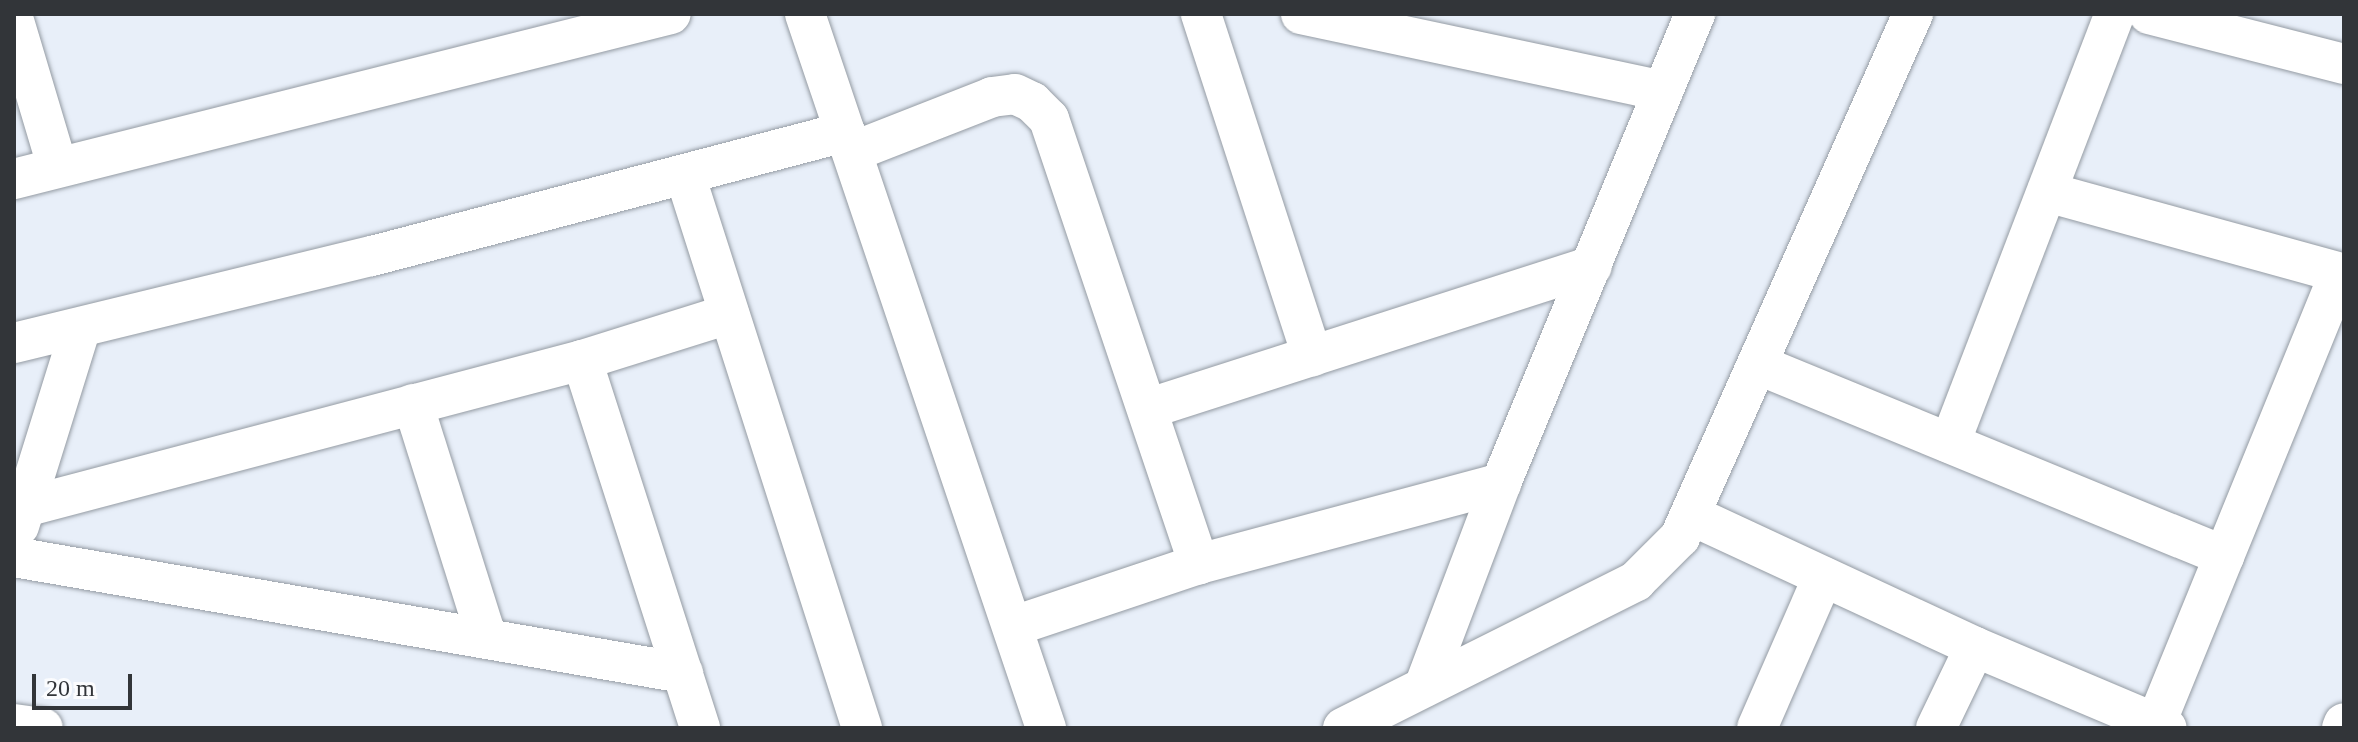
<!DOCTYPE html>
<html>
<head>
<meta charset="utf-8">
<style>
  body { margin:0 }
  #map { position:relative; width:2358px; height:742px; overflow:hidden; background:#e8eff9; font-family:Georgia,serif }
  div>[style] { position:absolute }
  .roads { filter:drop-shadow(0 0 2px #949ba3) drop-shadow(0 0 2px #949ba3) }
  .street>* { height:40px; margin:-20px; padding:0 20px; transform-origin:20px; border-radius:20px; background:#fff }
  span { translate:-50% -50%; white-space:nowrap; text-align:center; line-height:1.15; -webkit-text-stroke:7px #fbfcfe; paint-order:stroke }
  .frame { position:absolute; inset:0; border:16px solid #323539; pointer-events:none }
  .scale { position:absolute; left:32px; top:674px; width:100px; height:36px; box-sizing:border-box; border:4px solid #323539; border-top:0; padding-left:10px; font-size:24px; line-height:28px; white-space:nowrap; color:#323539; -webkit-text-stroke:6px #fbfcfe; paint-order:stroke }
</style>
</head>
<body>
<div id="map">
  <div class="roads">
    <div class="street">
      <div style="left:805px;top:14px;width:754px;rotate:71.35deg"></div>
      <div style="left:1201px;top:14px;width:360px;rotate:72deg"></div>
      <div style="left:1301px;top:14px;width:370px;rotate:12deg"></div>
      <div style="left:2149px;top:14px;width:201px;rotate:14.4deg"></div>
      <div style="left:14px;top:21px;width:150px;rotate:73.4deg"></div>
      <div style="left:852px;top:152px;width:150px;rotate:-21.4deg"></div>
      <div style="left:992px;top:97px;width:23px;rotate:-7deg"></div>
      <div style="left:1015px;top:94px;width:19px;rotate:25deg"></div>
      <div style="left:1032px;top:102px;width:24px;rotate:45deg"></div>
      <div style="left:1049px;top:119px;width:470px;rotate:71.4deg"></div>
      <div style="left:685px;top:175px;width:581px;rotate:72.25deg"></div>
      <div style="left:14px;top:179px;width:677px;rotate:-14.1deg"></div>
      <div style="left:2047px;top:192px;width:308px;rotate:15.4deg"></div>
      <div style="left:14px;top:343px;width:368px;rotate:-13.7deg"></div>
      <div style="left:372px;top:256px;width:489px;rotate:-14.7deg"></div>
      <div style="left:582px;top:360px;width:386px;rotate:72.2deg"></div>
      <div style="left:1759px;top:365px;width:503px;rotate:22.33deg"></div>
      <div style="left:413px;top:404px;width:246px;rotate:72.5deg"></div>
      <div style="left:1150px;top:408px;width:464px;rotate:-17.8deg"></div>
      <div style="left:1950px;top:443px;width:460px;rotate:-69deg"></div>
      <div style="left:25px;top:507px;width:576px;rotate:-14.78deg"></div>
      <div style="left:582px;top:360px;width:154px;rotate:-17.4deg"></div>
      <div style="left:1693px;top:516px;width:311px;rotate:24.9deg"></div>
      <div style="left:1975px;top:647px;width:208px;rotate:22.9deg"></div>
      <div style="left:19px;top:526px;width:208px;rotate:-72.7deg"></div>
      <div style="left:14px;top:557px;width:679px;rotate:9.84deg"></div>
      <div style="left:1014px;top:626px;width:195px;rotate:-18.5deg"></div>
      <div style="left:1199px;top:564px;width:313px;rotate:-15deg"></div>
      <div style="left:1424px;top:687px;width:218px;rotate:-69.3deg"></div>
      <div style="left:1501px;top:483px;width:508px;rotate:-67.53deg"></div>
      <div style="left:2156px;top:723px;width:486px;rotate:-67.8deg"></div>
      <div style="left:14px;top:724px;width:29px;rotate:8deg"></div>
      <div style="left:1343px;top:728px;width:328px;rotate:-26.6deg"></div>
      <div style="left:1636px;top:581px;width:62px;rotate:-45deg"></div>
      <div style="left:1680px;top:537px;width:573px;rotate:-65.99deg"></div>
      <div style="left:1757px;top:728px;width:165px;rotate:-66.4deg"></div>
      <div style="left:1936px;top:728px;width:90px;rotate:-64.3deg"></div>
      <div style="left:2342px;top:728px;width:5px;rotate:-68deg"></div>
    </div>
  </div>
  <div class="frame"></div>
  <div class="scale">20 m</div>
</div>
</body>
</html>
